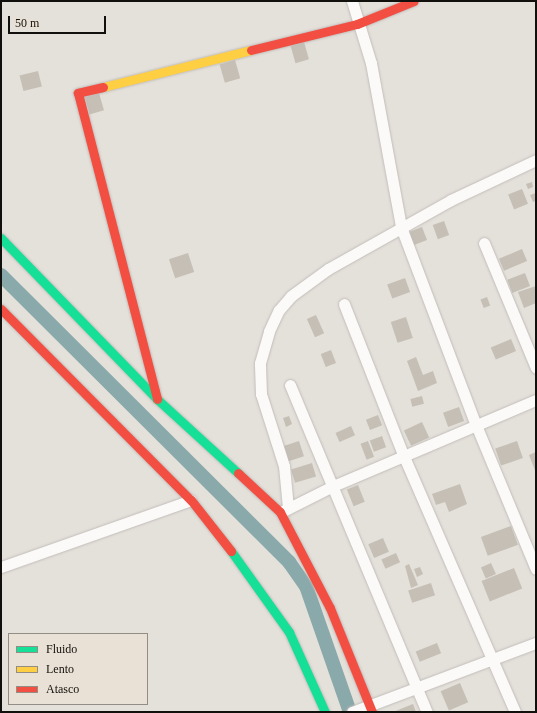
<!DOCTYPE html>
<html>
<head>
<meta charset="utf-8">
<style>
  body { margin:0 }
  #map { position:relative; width:537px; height:713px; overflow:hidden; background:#e4e0da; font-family:"Times New Roman",serif }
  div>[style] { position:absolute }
  .canal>* { height:14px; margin:-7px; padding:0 7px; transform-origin:7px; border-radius:7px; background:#89a9aa }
  .building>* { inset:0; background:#c5bfb6; transform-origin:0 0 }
  .roads { filter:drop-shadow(0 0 1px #c1bdb9) drop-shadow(0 0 1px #c1bdb9) }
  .street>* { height:11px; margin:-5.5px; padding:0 5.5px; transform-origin:5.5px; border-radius:5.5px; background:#fbfaf9 }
  .fast>* { height:9px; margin:-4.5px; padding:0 4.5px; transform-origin:4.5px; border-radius:4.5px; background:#16e098 }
  .slow>* { height:9px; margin:-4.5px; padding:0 4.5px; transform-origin:4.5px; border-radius:4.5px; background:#ffcf43 }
  .jam>* { height:9px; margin:-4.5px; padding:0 4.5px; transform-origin:4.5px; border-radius:4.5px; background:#f24e42 }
  span { translate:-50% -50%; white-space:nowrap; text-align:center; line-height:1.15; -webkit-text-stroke:3px #e9e1d5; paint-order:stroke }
  .frame { position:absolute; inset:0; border:2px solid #12100c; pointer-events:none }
  .legend { position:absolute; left:8px; top:633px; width:140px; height:72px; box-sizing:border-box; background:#e9e1d5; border:1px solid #938d85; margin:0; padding:5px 7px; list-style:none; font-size:12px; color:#12100c }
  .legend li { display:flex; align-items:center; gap:8px; height:20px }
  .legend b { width:20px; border:1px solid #938d85 }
  .scale { position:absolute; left:8px; top:16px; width:98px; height:18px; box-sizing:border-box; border:2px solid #12100c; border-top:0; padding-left:5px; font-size:12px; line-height:14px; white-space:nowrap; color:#12100c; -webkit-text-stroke:3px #e9e1d5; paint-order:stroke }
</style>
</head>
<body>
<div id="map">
  <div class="canal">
    <div style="left:1px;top:275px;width:407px;rotate:44.9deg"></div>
    <div style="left:289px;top:562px;width:29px;rotate:55deg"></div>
    <div style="left:306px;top:586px;width:133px;rotate:70.8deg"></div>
  </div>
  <div class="building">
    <div style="left:304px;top:42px;width:18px;height:14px;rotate:74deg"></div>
    <div style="left:235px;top:60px;width:19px;height:16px;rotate:74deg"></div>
    <div style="left:38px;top:71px;width:16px;height:19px;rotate:76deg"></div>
    <div style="left:99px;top:93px;width:18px;height:15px;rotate:74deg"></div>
    <div style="clip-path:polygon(532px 182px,533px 187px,528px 189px,526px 184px)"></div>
    <div style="left:522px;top:189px;width:16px;height:15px;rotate:68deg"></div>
    <div style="clip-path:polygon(536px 193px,536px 201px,533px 202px,530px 195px)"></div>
    <div style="left:444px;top:221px;width:15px;height:12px;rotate:70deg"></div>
    <div style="left:422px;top:227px;width:14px;height:18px;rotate:69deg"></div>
    <div style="left:522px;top:249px;width:13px;height:25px;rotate:67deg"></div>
    <div style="left:188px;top:253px;width:20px;height:20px;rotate:72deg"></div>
    <div style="left:525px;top:273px;width:14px;height:19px;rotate:69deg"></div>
    <div style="left:405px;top:278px;width:15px;height:19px;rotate:70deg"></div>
    <div style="clip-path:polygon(536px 286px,536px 303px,524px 308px,518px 292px)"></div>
    <div style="left:487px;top:297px;width:9px;height:7px;rotate:69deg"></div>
    <div style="left:316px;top:315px;width:20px;height:10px;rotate:66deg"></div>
    <div style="left:406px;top:317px;width:22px;height:16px;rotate:72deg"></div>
    <div style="left:511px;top:339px;width:13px;height:22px;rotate:67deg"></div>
    <div style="left:331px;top:350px;width:14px;height:11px;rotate:69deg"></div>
    <div style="clip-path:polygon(416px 357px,423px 375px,433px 371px,437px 383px,418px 391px,407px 361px)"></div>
    <div style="left:422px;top:396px;width:8px;height:12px;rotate:76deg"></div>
    <div style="left:459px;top:407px;width:15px;height:17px;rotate:70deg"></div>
    <div style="left:378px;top:415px;width:11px;height:13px;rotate:68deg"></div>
    <div style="clip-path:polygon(289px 416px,292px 424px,286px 427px,283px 418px)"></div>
    <div style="left:422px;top:422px;width:17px;height:20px;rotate:65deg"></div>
    <div style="left:351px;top:426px;width:10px;height:17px;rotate:66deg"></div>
    <div style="left:382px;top:436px;width:12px;height:13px;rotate:70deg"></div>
    <div style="left:299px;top:441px;width:16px;height:16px;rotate:72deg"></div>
    <div style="left:368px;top:441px;width:17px;height:8px;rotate:69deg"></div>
    <div style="left:517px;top:441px;width:18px;height:23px;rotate:71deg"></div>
    <div style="clip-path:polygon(536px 452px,536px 473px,529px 455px)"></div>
    <div style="left:312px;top:463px;width:14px;height:22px;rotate:73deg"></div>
    <div style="clip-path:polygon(460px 484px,467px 504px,449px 512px,445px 502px,436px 505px,432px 494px)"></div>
    <div style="left:358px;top:485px;width:18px;height:12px;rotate:68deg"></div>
    <div style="left:511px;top:526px;width:20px;height:32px;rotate:70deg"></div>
    <div style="left:383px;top:538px;width:15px;height:16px;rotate:67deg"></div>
    <div style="left:396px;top:553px;width:10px;height:16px;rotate:66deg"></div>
    <div style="left:491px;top:563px;width:12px;height:11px;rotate:66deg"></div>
    <div style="clip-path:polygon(409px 564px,418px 585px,411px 588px,405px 566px)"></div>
    <div style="clip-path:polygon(420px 567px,423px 574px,417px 577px,414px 569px)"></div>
    <div style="left:514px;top:568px;width:22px;height:35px;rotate:68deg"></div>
    <div style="left:431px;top:583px;width:13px;height:24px;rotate:72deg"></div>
    <div style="left:437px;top:643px;width:11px;height:23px;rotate:68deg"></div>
    <div style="left:460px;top:683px;width:21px;height:21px;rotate:67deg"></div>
    <div style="clip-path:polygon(413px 704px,416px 712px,393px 712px)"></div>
  </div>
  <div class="roads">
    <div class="street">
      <div style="left:352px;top:1px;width:65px;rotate:73deg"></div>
      <div style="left:371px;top:63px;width:167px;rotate:79.6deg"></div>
      <div style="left:401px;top:227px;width:212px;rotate:69.3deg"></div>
      <div style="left:476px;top:425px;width:156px;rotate:67.4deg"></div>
      <div style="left:484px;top:243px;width:135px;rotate:67.4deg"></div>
      <div style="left:344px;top:304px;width:159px;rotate:68.6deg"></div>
      <div style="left:402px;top:452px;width:283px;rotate:66.5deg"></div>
      <div style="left:290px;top:385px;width:355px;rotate:67.3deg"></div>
      <div style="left:288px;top:508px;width:42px;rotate:-95.4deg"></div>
      <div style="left:284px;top:466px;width:76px;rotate:-107.7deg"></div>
      <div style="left:261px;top:394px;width:31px;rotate:-92deg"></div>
      <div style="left:260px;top:363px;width:33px;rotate:-74deg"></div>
      <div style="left:269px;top:331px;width:23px;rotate:-65deg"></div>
      <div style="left:279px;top:310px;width:18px;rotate:-49deg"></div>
      <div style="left:291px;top:296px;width:46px;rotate:-36.1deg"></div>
      <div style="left:328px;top:269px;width:141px;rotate:-29.3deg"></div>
      <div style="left:451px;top:200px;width:94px;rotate:-25.2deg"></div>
      <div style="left:283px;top:511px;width:56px;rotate:-26.6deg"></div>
      <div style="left:333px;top:486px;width:220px;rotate:-23deg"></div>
      <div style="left:1px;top:567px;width:201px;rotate:-19.4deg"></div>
      <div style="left:352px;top:712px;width:197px;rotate:-20.6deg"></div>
    </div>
    <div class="fast">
      <div style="left:1px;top:238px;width:224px;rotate:45.9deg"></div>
      <div style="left:157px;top:399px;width:110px;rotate:42.4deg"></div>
      <div style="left:231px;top:551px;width:100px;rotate:54.4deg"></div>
      <div style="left:289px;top:632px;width:88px;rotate:65.8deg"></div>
    </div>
    <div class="slow">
      <div style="left:103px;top:87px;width:153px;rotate:-14deg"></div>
    </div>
    <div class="jam">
      <div style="left:251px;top:50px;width:109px;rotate:-13.8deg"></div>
      <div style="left:357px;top:24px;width:61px;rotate:-22deg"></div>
      <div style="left:103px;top:87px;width:26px;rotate:167deg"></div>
      <div style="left:78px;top:93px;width:316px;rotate:75.5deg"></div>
      <div style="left:1px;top:309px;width:269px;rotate:45.2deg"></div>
      <div style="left:191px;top:500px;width:65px;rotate:51.9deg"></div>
      <div style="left:238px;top:473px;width:57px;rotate:42.9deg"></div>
      <div style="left:280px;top:512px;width:108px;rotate:62.5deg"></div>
      <div style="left:330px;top:608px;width:112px;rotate:68deg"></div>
    </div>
  </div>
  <div class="frame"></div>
  <ul class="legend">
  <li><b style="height:5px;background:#16e098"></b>Fluido</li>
  <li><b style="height:5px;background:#ffcf43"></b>Lento</li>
  <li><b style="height:5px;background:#f24e42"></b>Atasco</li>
  </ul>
  <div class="scale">50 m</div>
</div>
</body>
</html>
